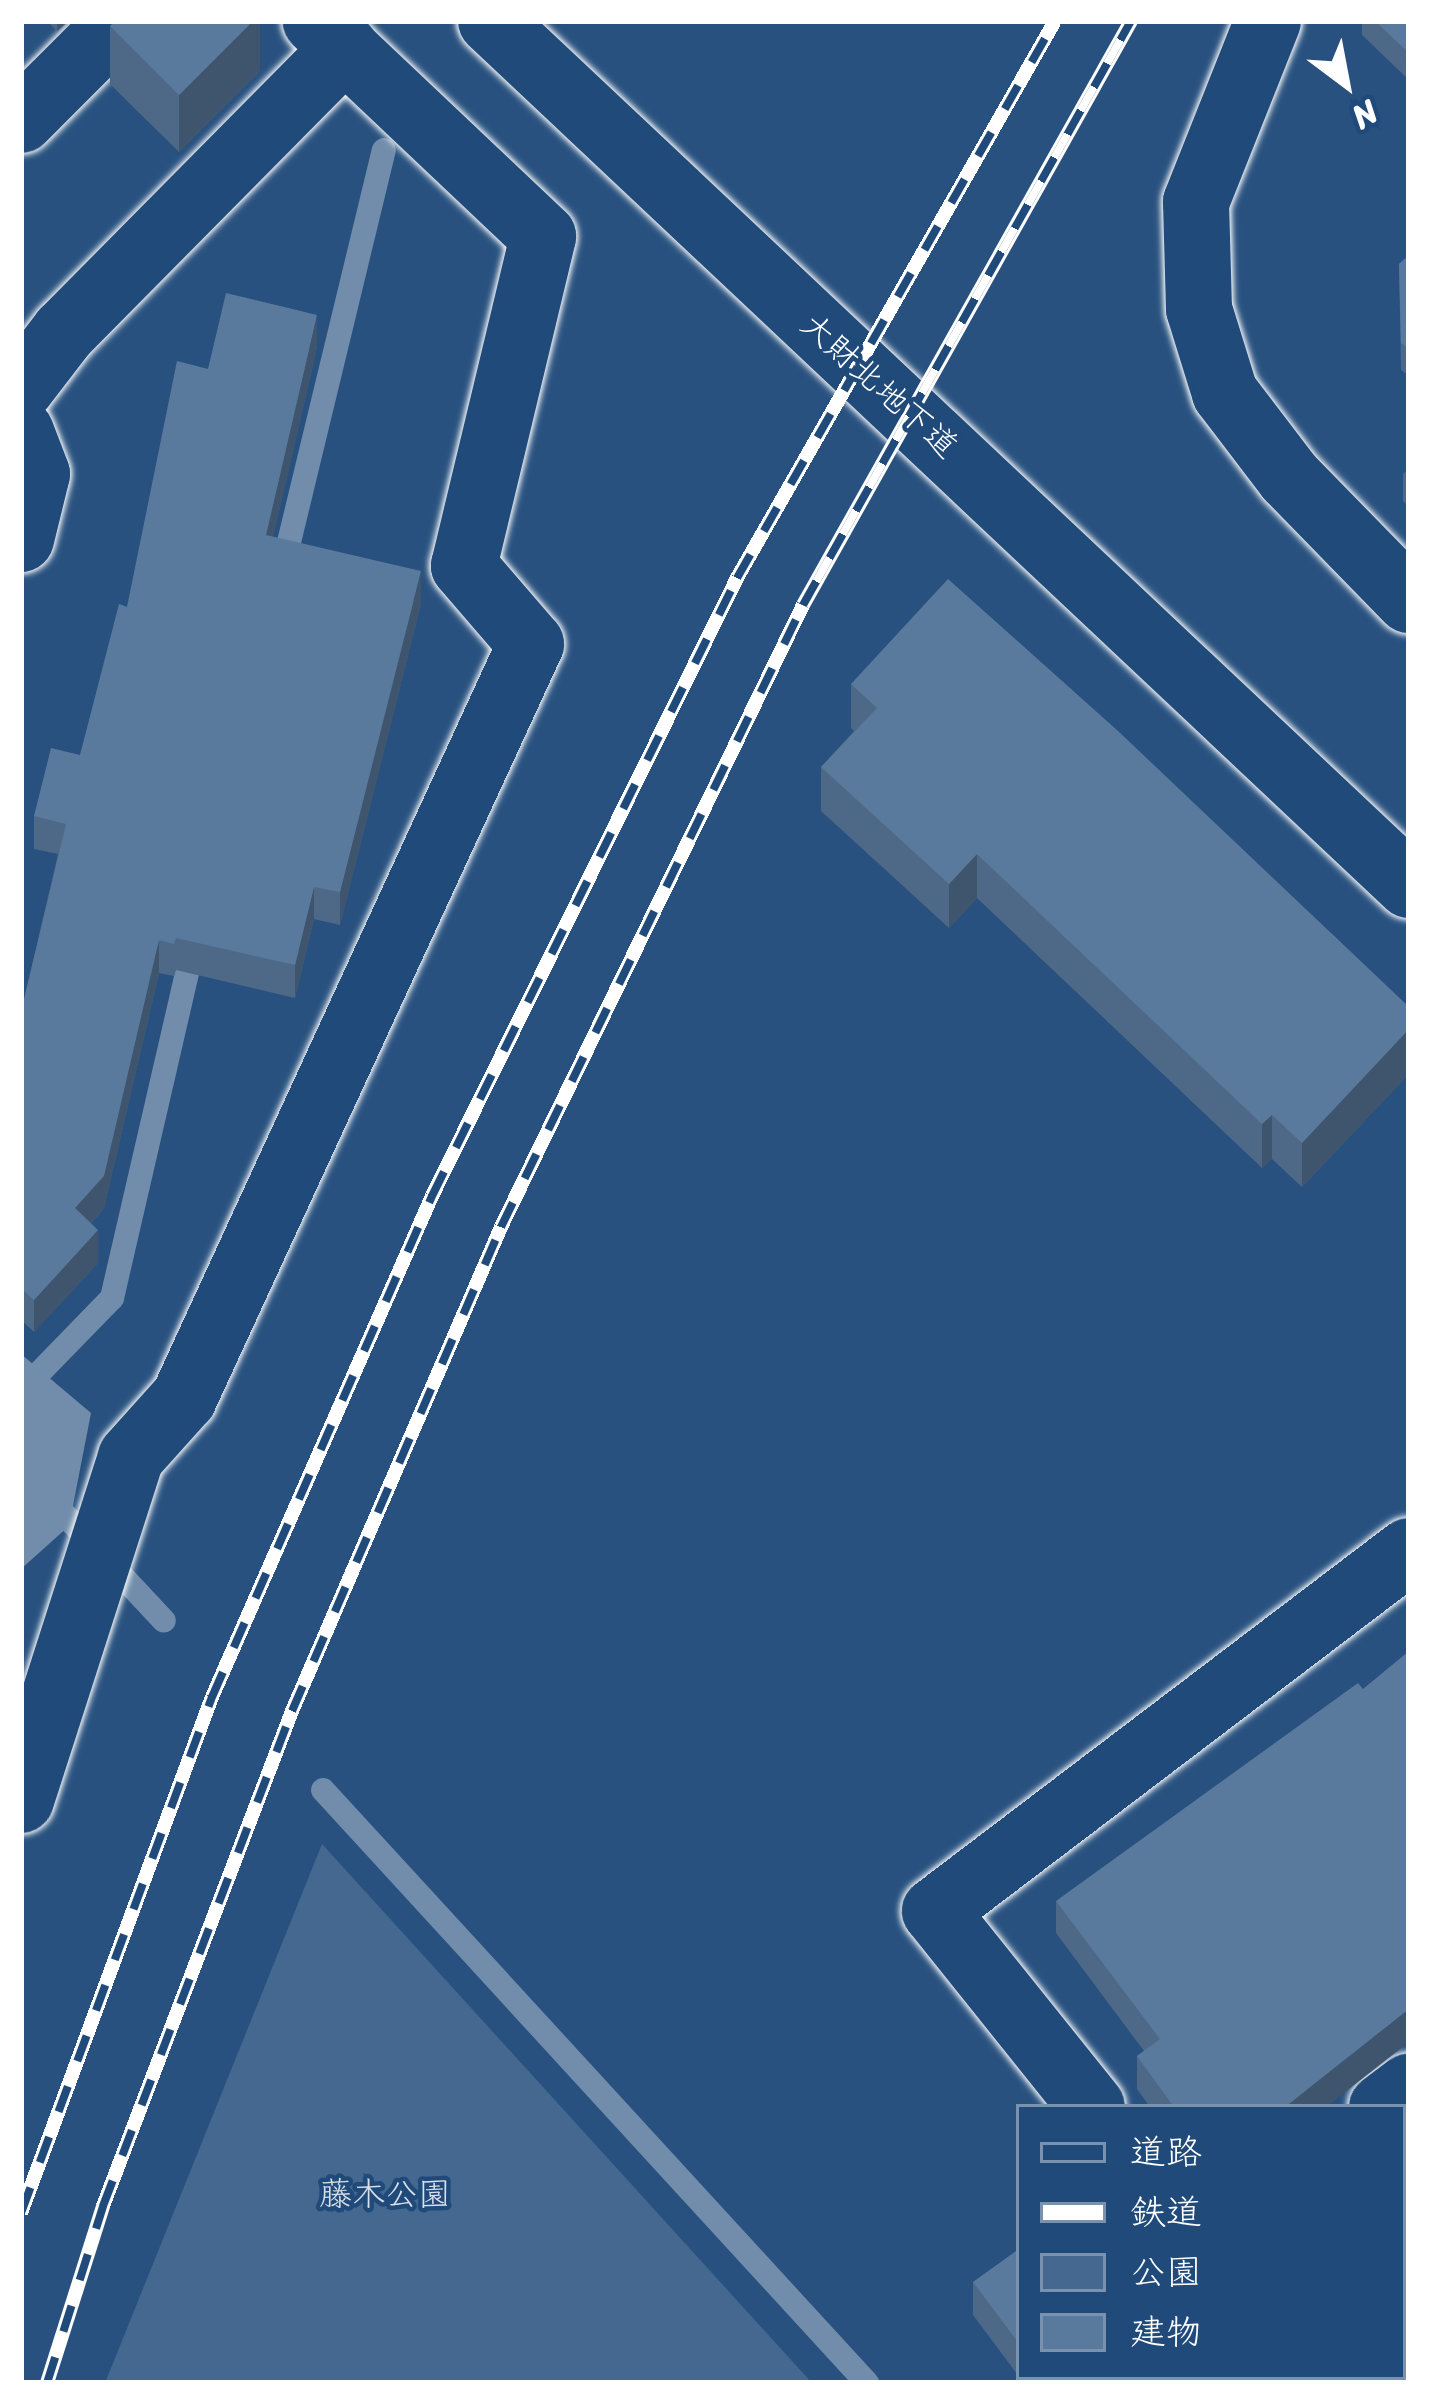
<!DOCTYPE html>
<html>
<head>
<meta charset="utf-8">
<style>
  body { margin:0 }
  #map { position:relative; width:1430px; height:2404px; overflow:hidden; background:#28517f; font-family:Sriracha,"Klee One",sans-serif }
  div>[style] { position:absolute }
  .green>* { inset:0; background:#446890 }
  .water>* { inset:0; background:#718dab }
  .stream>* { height:24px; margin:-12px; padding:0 12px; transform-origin:12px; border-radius:12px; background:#718dab }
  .roads { filter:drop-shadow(0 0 3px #fff) drop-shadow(0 0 3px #fff) }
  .minor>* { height:66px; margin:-33px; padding:0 33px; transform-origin:33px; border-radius:33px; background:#1f4a7a }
  .rail>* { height:14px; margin-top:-7px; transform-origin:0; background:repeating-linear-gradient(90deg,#1f4a7a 0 27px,#fff 0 54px); box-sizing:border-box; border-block:3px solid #fff }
  .wall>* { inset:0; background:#4d6987; transform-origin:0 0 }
  .shaded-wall>* { inset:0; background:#3f556e; transform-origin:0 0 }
  .building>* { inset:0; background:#5a7a9d }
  span { translate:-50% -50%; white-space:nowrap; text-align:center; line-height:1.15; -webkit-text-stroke:9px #1f4a7a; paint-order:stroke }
  .street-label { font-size:33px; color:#fff }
  .park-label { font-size:33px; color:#dae1e9 }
  .frame { position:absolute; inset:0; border:24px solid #fff; pointer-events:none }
  .legend { position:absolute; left:1016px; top:2104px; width:390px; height:276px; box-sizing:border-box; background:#1f4a7a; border:3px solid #7992af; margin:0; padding:15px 21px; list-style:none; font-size:36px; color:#fff }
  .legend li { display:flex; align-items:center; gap:24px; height:60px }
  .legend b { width:60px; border:3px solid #7992af }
  .north { position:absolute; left:1286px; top:24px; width:120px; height:120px; -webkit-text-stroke:9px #1f4a7a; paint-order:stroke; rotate:148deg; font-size:33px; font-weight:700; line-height:48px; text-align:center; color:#fff }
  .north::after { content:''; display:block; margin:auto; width:42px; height:54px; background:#fff; clip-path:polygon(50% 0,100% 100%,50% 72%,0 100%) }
</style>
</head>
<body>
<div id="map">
  <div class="green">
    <div style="clip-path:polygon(322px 1844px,812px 2383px,105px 2383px)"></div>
  </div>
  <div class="water">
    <div style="clip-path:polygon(21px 1354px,91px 1413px,69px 1526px,21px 1569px)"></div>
  </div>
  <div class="stream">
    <div style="left:282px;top:571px;width:433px;rotate:-76.4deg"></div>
    <div style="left:41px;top:1371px;width:102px;rotate:-45.8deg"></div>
    <div style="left:112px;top:1298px;width:363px;rotate:-77deg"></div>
    <div style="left:21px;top:1468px;width:209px;rotate:46.9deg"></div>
    <div style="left:323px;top:1790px;width:805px;rotate:47.47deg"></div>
  </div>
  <div class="roads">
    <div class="minor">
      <div style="left:491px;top:21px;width:1261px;rotate:43.26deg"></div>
      <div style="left:1268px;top:21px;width:195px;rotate:111.7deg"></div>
      <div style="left:1196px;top:202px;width:107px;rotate:88.4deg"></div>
      <div style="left:1199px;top:309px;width:88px;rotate:72.8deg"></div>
      <div style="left:1225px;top:393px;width:106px;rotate:52.7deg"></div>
      <div style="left:1289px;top:477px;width:172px;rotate:45.7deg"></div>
      <div style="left:21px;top:120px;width:140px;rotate:-45deg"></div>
      <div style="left:21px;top:388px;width:71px;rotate:-52.5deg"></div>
      <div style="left:64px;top:332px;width:400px;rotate:-45.3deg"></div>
      <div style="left:21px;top:432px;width:45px;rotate:69.1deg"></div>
      <div style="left:37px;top:474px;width:67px;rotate:103.8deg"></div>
      <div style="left:21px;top:1800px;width:360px;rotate:-72.2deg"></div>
      <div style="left:131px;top:1457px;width:79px;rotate:-48.1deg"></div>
      <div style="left:184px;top:1398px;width:830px;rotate:-65.29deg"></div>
      <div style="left:531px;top:644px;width:103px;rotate:-130.7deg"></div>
      <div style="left:464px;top:566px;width:339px;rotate:-76.5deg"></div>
      <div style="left:543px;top:236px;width:313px;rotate:-136.6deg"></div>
      <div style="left:1092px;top:2107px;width:251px;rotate:-128.7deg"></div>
      <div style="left:935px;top:1911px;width:595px;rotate:-37.22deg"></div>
      <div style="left:1382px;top:2107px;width:34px;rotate:-37deg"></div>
      <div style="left:1294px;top:2377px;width:7px;rotate:56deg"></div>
    </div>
  </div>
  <div class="rail">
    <div style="left:21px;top:2213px;width:550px;rotate:-69.69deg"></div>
    <div style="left:212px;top:1697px;width:547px;rotate:-66.29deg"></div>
    <div style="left:432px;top:1196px;width:689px;rotate:-63.73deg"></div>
    <div style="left:737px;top:578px;width:641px;rotate:-60.28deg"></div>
    <div style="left:47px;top:2383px;width:186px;rotate:-72.4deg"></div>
    <div style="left:103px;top:2206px;width:530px;rotate:-69.1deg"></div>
    <div style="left:292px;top:1711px;width:527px;rotate:-66.64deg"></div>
    <div style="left:501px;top:1227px;width:691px;rotate:-64.1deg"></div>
    <div style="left:803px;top:605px;width:670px;rotate:-60.68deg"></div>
  </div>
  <div class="wall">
    <div style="clip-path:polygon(47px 21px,68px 21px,57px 31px)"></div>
    <div style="clip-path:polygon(260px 21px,260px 71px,179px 152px,110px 84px,110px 26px)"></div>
    <div style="clip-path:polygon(1362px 21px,1409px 21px,1409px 80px,1362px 35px)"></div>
    <div style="clip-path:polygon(1409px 255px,1409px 376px,1401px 370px,1399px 264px)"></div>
    <div style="clip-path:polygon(317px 347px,273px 537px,421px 604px,340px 925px,314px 919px,295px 998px,176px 970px,174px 976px,159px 973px,104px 1208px,91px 1223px,98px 1263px,34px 1332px,21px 1320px,21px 1012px,58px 854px,34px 849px,34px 816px,80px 755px,127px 607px,208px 369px)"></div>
    <div style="clip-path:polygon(1409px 469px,1409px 507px,1403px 501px,1403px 474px)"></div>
    <div style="clip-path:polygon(851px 684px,1409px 1007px,1409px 1074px,1302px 1187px,1272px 1159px,1262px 1168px,977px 898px,949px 928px,821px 811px,821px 767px,854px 731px,851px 728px)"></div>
    <div style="clip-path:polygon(1056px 1901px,1326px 2107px,1150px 2107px,1137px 2089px,1137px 2056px,1144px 2051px,1056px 1933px)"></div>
    <div style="clip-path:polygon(1019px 2249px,1017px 2374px,973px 2315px,973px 2282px)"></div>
    <div style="left:1041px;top:2377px;width:232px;height:7px"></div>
    <div style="clip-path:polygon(1370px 2377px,1403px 2377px,1409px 2383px,1374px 2383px)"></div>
  </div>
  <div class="shaded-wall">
    <div style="clip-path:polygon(57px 21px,68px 21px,57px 31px)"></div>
    <div style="clip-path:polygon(253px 21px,260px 21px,260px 71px,179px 152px,179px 95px)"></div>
    <div style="clip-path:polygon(317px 315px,317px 347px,266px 568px,266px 535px)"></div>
    <div style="clip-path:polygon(421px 571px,421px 604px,340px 925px,340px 892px)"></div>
    <div style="clip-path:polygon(977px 854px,977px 898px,949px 928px,949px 884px)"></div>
    <div style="clip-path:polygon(314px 887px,314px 919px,295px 998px,295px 965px)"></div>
    <div style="clip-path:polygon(159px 940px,159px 973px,104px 1208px,75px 1240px,75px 1208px)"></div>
    <div style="clip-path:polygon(1409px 1029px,1409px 1074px,1302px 1187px,1302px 1143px)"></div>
    <div style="clip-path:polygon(1272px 1115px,1272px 1159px,1262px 1168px,1262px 1124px)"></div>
    <div style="clip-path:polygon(98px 1230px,98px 1263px,34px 1332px,34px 1300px)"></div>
    <div style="clip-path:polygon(1409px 2009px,1409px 2042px,1326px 2107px,1285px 2107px)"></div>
    <div style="left:1019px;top:2340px;width:32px;height:2px;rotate:90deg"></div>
  </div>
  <div class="building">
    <div style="clip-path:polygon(115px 21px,253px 21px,179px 95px,110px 26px)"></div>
    <div style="clip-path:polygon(1375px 21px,1409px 21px,1409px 53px)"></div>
    <div style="clip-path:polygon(1409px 255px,1409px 349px,1401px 343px,1399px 264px)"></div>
    <div style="clip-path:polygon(226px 293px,317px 315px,266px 535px,421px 571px,340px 892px,314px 887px,295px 965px,176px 938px,174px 944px,159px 940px,104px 1176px,75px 1208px,98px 1230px,34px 1300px,21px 1288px,21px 1012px,66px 824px,34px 816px,51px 748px,80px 755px,119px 604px,127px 607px,177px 361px,208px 369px)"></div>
    <div style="clip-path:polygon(948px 579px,1118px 731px,1409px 1007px,1409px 1029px,1302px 1143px,1272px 1115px,1262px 1124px,977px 854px,949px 884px,821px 767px,877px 708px,851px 684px)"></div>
    <div style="clip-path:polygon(1409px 1651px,1409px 2009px,1285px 2107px,1174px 2107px,1137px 2056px,1160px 2039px,1056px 1901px,1358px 1683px,1363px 1689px)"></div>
    <div style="clip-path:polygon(1409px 2172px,1409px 2383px,1398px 2383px,1394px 2377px,1403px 2377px,1403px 2177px)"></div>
    <div style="clip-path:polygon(1019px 2249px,1019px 2340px,1017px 2341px,973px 2282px)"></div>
    <div style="clip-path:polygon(1065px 2377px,1273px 2377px,1274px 2378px,1266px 2383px,1069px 2383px)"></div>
  </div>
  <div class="street-label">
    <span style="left:879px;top:386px;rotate:42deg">大財北地下道</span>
  </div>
  <div class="park-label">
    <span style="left:385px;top:2195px">藤木公園</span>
  </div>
  <div class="frame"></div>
  <ul class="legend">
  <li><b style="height:15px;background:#1f4a7a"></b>道路</li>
  <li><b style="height:15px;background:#fff"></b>鉄道</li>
  <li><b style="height:33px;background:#446890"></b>公園</li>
  <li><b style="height:33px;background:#5a7a9d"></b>建物</li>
  </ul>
  <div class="north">N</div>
</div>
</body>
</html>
